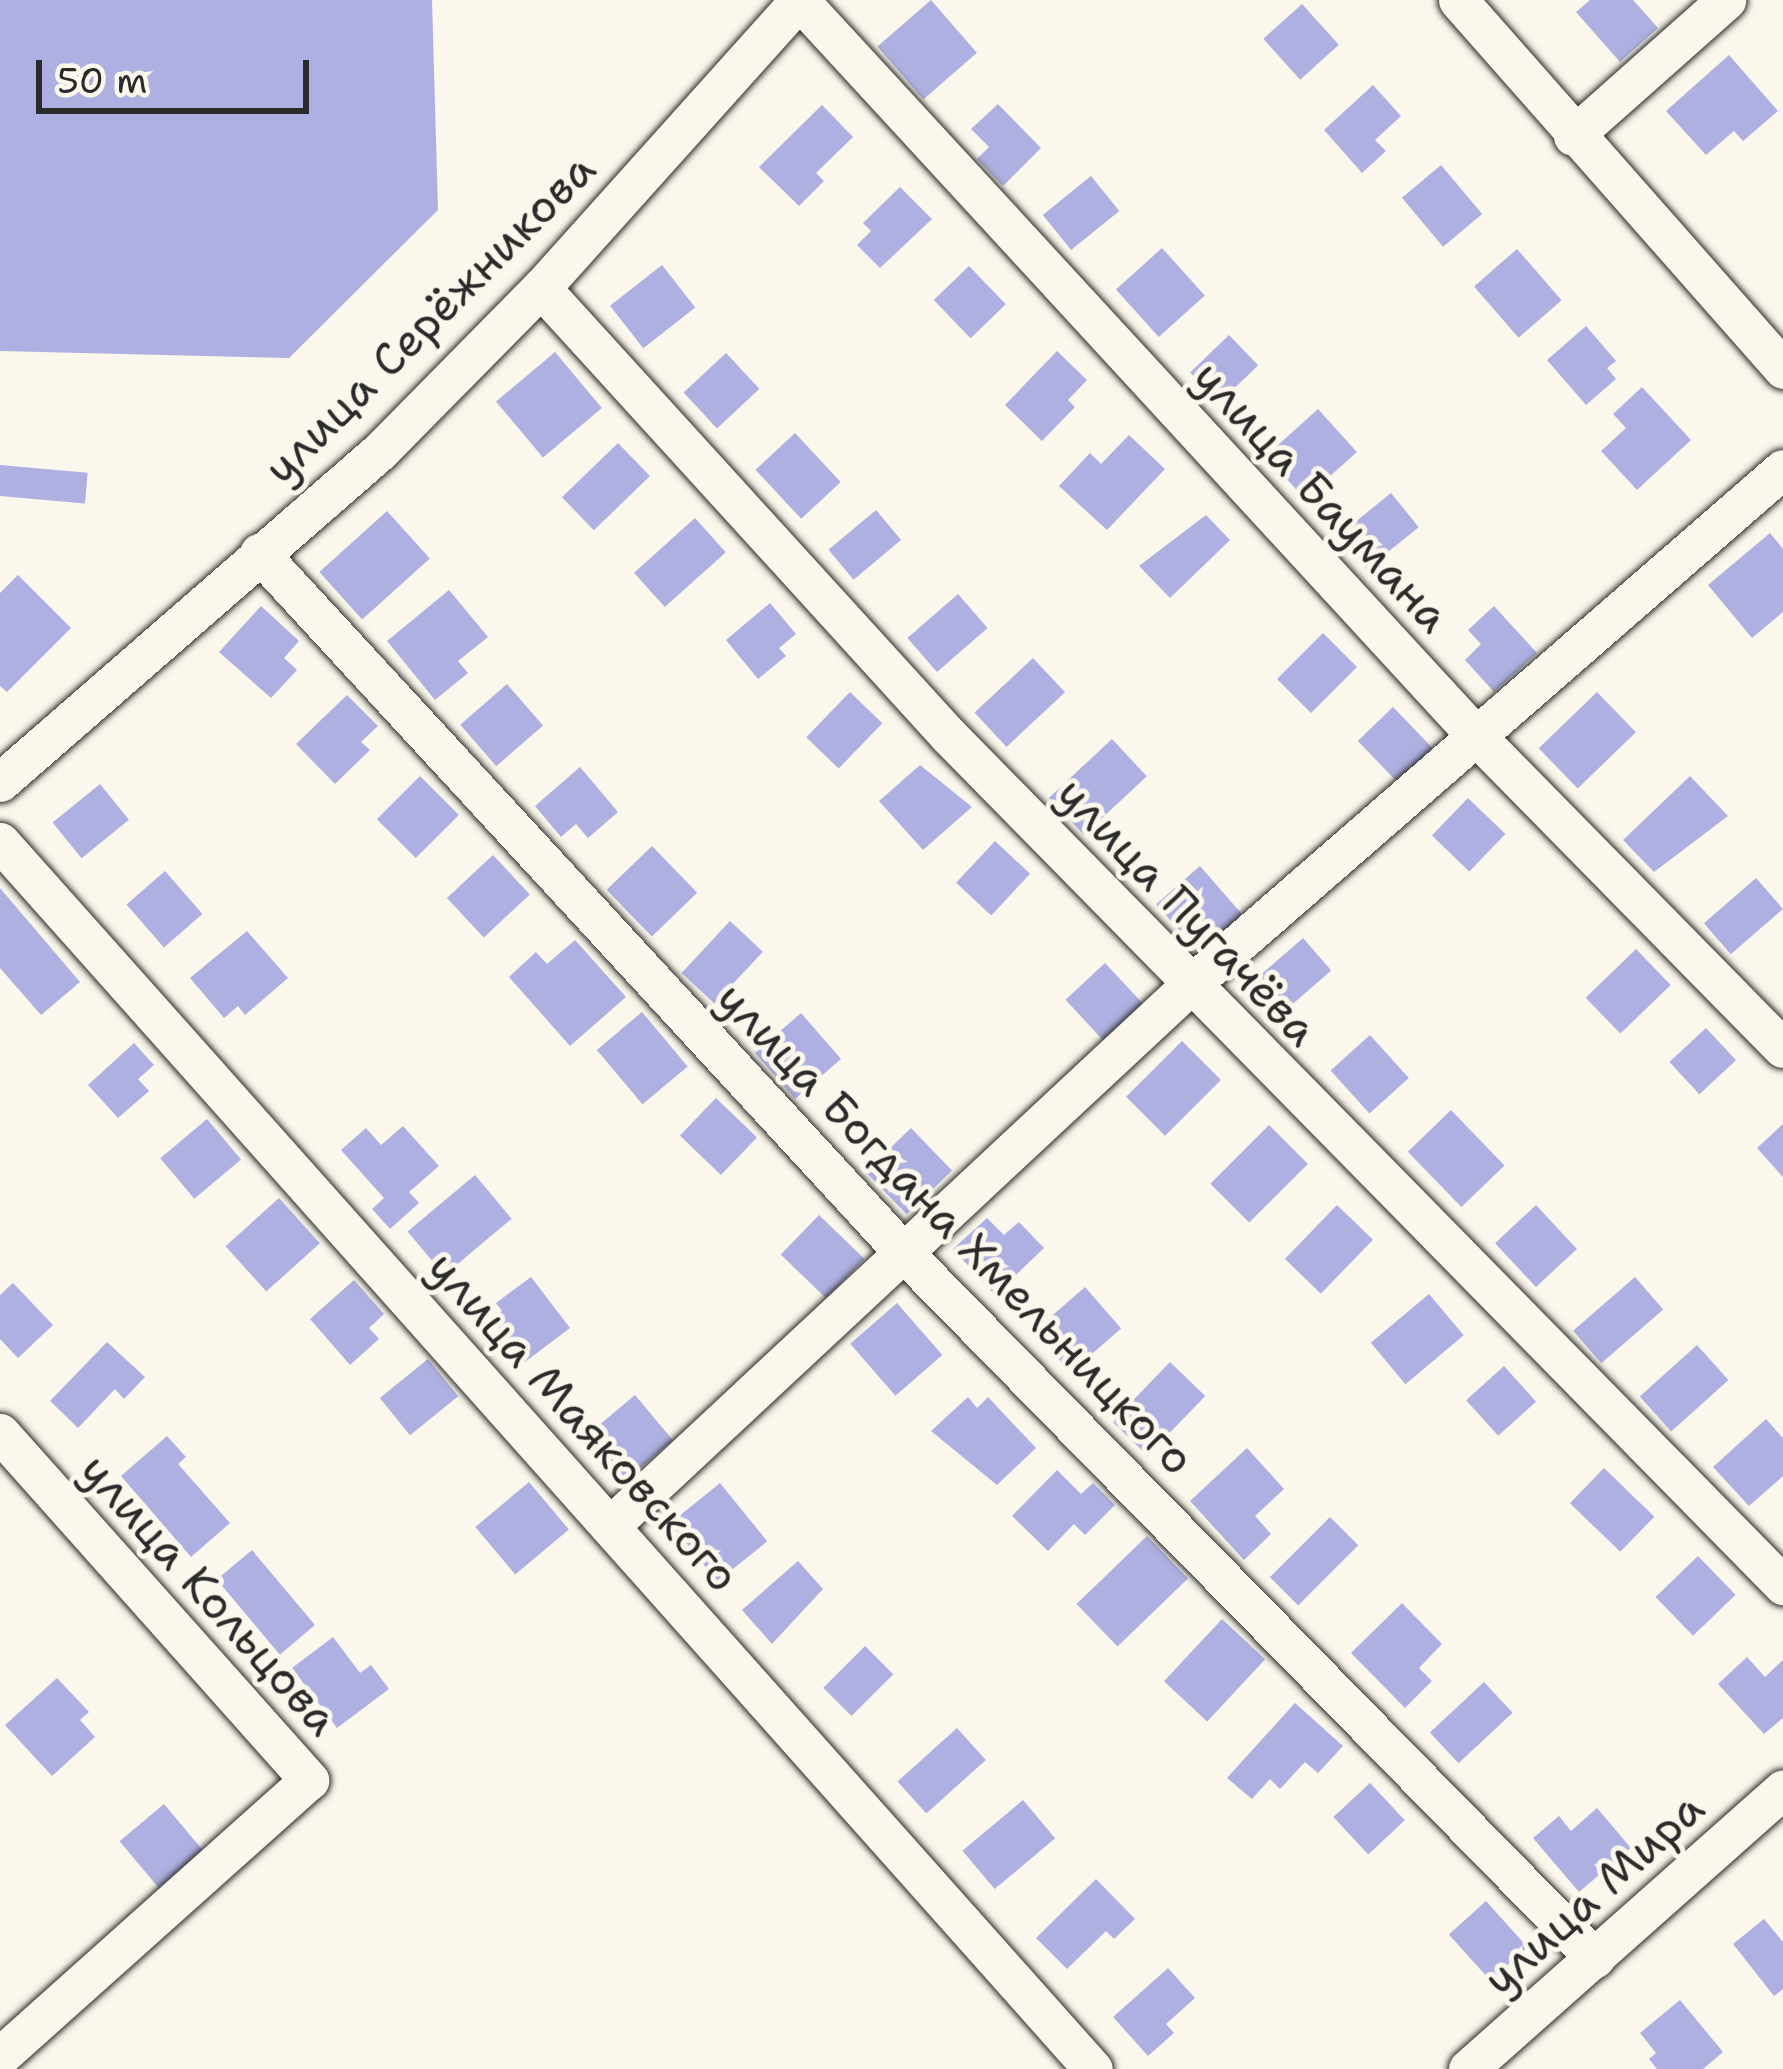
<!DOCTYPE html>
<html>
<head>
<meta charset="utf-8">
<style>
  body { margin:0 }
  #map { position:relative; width:1783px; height:2069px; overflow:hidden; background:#fbf7ec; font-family:"Shantell Sans",sans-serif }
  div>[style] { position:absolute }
  .building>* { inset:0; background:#aeb0e1; transform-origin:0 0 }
  .roads { filter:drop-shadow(0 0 3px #2b2b2b) drop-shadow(0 0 3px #2b2b2b) }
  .minor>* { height:39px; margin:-19.5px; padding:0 19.5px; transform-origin:19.5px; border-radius:19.5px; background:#fbf7ec }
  span { translate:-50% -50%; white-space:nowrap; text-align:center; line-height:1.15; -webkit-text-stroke:10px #fbf7ec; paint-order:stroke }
  .street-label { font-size:45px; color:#2b2b2b }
  .scale { position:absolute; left:36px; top:60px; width:273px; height:54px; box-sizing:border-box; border:6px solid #2b2b2b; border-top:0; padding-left:15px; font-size:36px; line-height:42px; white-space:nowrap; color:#2b2b2b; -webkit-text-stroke:9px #fbf7ec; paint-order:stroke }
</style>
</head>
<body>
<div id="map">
  <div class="building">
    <div style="clip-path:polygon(0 0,432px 0,438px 210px,289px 358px,0 351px)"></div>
    <div style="left:931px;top:0;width:70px;height:71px;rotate:49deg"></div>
    <div style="clip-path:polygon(1590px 0,1633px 0,1658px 28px,1620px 62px,1576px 12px)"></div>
    <div style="left:1302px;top:4px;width:55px;height:52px;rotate:48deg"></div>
    <div style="clip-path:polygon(1729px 55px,1778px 111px,1743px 141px,1734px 131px,1706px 155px,1666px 111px)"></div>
    <div style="clip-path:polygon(1373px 85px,1401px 116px,1375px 140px,1386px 151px,1362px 173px,1324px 130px)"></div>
    <div style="clip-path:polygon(998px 104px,1041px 148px,1003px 186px,977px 159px,989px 147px,971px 129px)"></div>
    <div style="clip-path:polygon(822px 105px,853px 137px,816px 173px,824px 181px,799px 206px,759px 167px)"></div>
    <div style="left:1441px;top:165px;width:64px;height:51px;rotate:50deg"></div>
    <div style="left:1091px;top:176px;width:45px;height:62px;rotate:51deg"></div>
    <div style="clip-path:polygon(900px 187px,932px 219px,880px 268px,857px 245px,871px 231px,863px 223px)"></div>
    <div style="left:1162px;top:248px;width:64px;height:62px;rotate:48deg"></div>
    <div style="left:1517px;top:249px;width:68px;height:57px;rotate:49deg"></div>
    <div style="left:662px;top:265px;width:54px;height:66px;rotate:52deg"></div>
    <div style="left:969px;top:266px;width:53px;height:49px;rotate:46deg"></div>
    <div style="clip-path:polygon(1586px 326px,1616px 361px,1607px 368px,1616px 379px,1586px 405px,1547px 360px)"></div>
    <div style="left:1229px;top:335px;width:42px;height:54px;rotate:46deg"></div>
    <div style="clip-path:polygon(1057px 351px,1087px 380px,1068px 400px,1075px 407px,1042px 441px,1005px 405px)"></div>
    <div style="left:555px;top:352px;width:73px;height:77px;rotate:50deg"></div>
    <div style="left:726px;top:353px;width:49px;height:58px;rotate:47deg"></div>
    <div style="clip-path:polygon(1642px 387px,1691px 440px,1637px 490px,1601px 451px,1626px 428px,1613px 414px)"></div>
    <div style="left:1318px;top:409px;width:58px;height:70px;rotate:48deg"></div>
    <div style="left:795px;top:433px;width:67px;height:54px;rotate:47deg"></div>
    <div style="clip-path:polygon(1129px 435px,1165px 469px,1107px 530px,1059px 486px,1090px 453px,1101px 464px)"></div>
    <div style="left:618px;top:443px;width:46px;height:78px;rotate:46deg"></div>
    <div style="left:0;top:465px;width:88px;height:31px;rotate:5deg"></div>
    <div style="left:1391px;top:493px;width:44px;height:67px;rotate:51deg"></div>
    <div style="left:876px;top:510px;width:39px;height:62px;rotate:50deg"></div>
    <div style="left:387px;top:511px;width:64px;height:91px;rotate:48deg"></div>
    <div style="clip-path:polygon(1206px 515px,1230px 540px,1170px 598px,1139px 566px)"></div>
    <div style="left:695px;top:518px;width:46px;height:82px;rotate:48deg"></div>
    <div style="clip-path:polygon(1770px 533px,1783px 549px,1783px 612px,1752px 638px,1708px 585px)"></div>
    <div style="clip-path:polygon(18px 575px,71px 628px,7px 692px,0 686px,0 593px)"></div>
    <div style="clip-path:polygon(449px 590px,488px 637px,458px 661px,468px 673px,435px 700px,387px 641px)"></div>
    <div style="left:958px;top:594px;width:45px;height:67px;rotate:49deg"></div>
    <div style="clip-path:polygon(770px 603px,796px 634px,779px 648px,786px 656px,758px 679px,726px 640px)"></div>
    <div style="clip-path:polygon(261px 606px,299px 641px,284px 658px,297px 670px,271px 698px,219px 652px)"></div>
    <div style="clip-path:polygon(1494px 606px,1537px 653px,1494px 692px,1465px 660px,1481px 644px,1468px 630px)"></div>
    <div style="left:1323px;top:633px;width:48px;height:65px;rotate:45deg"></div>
    <div style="left:1033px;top:658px;width:47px;height:80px;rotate:47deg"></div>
    <div style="left:507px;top:684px;width:55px;height:62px;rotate:49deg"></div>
    <div style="left:850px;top:692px;width:45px;height:63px;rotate:44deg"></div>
    <div style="left:1597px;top:692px;width:56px;height:81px;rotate:46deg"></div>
    <div style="clip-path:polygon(347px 695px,378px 726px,361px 742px,370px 750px,335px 784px,296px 744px)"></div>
    <div style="left:1393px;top:707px;width:59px;height:49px;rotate:46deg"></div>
    <div style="left:1112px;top:739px;width:51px;height:86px;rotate:47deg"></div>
    <div style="clip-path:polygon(920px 765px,972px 807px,923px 850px,879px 801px)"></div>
    <div style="clip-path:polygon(580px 767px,618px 812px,588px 838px,576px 824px,561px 837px,535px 806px)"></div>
    <div style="left:420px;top:776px;width:55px;height:61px;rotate:45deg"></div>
    <div style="clip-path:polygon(1690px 776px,1728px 816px,1654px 872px,1623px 840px)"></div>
    <div style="left:100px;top:784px;width:46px;height:61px;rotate:51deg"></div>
    <div style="left:1468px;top:798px;width:52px;height:52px;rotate:44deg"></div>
    <div style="left:995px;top:841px;width:48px;height:57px;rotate:43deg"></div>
    <div style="left:652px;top:846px;width:65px;height:63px;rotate:46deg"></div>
    <div style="left:493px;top:855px;width:54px;height:63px;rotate:47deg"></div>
    <div style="left:1200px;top:866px;width:69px;height:58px;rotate:49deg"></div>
    <div style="left:165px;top:871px;width:57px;height:51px;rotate:49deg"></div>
    <div style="left:1756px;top:878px;width:41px;height:69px;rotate:49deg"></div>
    <div style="clip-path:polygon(0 888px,80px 982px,41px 1015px,0 968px)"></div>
    <div style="left:730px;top:921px;width:45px;height:71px;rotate:43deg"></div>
    <div style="clip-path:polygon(247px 931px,288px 978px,245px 1015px,238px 1006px,224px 1018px,190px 978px)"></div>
    <div style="left:1303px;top:938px;width:43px;height:73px;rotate:49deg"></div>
    <div style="clip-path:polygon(575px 940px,626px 997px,570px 1046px,509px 977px,536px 952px,547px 964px)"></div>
    <div style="left:1636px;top:949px;width:50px;height:70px;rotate:46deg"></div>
    <div style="left:1105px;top:963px;width:59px;height:54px;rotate:47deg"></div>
    <div style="left:642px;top:1012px;width:71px;height:59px;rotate:50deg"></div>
    <div style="left:801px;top:1013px;width:61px;height:61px;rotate:49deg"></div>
    <div style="left:1706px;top:1028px;width:44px;height:50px;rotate:47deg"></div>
    <div style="left:1370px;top:1035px;width:58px;height:53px;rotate:48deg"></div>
    <div style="left:1182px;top:1041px;width:55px;height:79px;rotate:45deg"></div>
    <div style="clip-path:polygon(134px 1043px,154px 1065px,138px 1079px,149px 1091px,118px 1118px,88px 1085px)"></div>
    <div style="left:716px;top:1098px;width:57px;height:52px;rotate:44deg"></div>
    <div style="left:1451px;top:1110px;width:77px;height:60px;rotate:46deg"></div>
    <div style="left:207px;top:1119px;width:53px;height:61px;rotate:50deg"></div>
    <div style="clip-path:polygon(1783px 1124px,1783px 1177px,1757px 1148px)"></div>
    <div style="left:1269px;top:1125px;width:55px;height:83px;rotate:45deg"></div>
    <div style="clip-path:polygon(403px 1126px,439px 1166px,409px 1192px,419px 1203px,390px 1229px,372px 1209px,384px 1198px,341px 1150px,366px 1128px,381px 1145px)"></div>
    <div style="left:911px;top:1128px;width:59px;height:63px;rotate:46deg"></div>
    <div style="left:475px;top:1175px;width:57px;height:88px;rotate:50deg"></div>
    <div style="left:279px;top:1198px;width:61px;height:72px;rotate:48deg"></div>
    <div style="left:1337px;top:1205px;width:50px;height:75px;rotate:44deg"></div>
    <div style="left:1536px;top:1205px;width:60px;height:56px;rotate:47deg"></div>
    <div style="left:819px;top:1215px;width:63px;height:55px;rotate:44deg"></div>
    <div style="clip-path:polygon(987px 1218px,1004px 1235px,1019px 1222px,1044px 1248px,995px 1295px,953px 1249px)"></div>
    <div style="clip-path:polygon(531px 1277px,570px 1328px,525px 1362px,492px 1319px,502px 1311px,496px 1303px)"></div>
    <div style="left:1635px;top:1277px;width:43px;height:82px;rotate:49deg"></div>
    <div style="clip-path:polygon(354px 1280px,384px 1314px,369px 1328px,379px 1339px,350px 1365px,310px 1319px)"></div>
    <div style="clip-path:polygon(13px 1283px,53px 1325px,18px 1358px,0 1339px,0 1295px)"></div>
    <div style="left:1085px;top:1287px;width:55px;height:67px;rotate:49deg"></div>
    <div style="left:1429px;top:1294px;width:54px;height:76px;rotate:50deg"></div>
    <div style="left:897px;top:1303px;width:69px;height:62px;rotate:49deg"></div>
    <div style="clip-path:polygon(107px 1342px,145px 1377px,124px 1399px,115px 1389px,78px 1428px,50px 1401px)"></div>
    <div style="left:1697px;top:1345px;width:47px;height:77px;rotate:48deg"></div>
    <div style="left:428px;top:1359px;width:48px;height:62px;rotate:51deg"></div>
    <div style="left:1170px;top:1362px;width:49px;height:83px;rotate:44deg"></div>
    <div style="left:1504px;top:1366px;width:48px;height:51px;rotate:48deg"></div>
    <div style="left:635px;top:1395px;width:59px;height:61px;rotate:50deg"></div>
    <div style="clip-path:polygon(968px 1397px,977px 1408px,988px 1397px,1036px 1448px,997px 1485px,931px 1431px)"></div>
    <div style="clip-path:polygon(1766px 1419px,1783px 1438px,1783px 1476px,1749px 1506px,1713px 1467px)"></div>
    <div style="clip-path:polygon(167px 1436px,186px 1457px,178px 1464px,230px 1523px,191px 1557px,121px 1476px)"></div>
    <div style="clip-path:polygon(1247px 1448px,1284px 1489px,1255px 1516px,1271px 1534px,1244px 1560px,1190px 1501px)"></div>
    <div style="left:1604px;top:1468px;width:70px;height:49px;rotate:44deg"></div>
    <div style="clip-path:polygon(1057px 1470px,1081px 1494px,1093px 1483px,1115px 1505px,1085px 1535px,1074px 1524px,1048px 1551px,1012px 1516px)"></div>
    <div style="left:529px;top:1482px;width:62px;height:70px;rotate:50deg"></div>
    <div style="left:720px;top:1483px;width:75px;height:64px;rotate:51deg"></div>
    <div style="left:1330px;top:1517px;width:40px;height:85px;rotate:45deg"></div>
    <div style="left:1147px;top:1536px;width:59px;height:98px;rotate:46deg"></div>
    <div style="left:252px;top:1550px;width:98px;height:46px;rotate:50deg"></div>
    <div style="left:1698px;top:1556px;width:54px;height:59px;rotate:46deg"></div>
    <div style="clip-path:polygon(798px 1561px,823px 1589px,772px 1644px,742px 1610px)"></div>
    <div style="clip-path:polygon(1402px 1603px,1442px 1644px,1419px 1668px,1432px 1681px,1405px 1708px,1351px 1653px)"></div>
    <div style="left:1222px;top:1619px;width:59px;height:85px;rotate:43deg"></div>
    <div style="clip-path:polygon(333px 1637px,360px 1673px,371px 1665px,389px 1689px,337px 1728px,292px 1668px)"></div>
    <div style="left:865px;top:1646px;width:40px;height:59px;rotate:45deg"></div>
    <div style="clip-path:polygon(1747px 1657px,1765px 1677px,1783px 1660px,1783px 1718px,1764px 1734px,1718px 1684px)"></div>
    <div style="clip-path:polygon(57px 1678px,89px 1712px,80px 1720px,95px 1737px,52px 1776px,5px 1725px)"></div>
    <div style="left:1484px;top:1682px;width:42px;height:74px;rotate:47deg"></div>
    <div style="clip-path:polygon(1295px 1703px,1343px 1746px,1318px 1773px,1305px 1762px,1280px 1789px,1270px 1779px,1252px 1799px,1227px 1778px)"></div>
    <div style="left:957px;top:1728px;width:43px;height:80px;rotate:48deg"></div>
    <div style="left:1370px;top:1783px;width:51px;height:50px;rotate:47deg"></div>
    <div style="left:1023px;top:1800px;width:50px;height:79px;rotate:50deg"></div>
    <div style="left:164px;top:1804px;width:61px;height:58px;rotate:50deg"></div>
    <div style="clip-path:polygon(1597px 1808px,1631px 1848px,1579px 1892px,1533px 1838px,1559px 1816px,1571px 1831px)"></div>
    <div style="clip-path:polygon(1096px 1879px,1135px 1919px,1114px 1939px,1106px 1931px,1067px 1969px,1036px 1938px)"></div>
    <div style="left:1486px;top:1901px;width:62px;height:50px;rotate:48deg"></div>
    <div style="clip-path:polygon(1764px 1919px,1783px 1942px,1783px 1989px,1774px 1996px,1733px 1944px)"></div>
    <div style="clip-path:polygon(1168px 1968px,1195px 1998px,1166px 2024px,1174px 2033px,1148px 2056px,1113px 2017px)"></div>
    <div style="clip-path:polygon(1680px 2000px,1723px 2052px,1703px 2069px,1657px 2069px,1649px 2059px,1656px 2053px,1640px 2033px)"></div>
  </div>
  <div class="roads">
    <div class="minor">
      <div style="left:799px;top:0;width:1004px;rotate:47.38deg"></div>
      <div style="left:1479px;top:739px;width:433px;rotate:45.5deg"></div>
      <div style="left:1458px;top:0;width:492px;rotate:48.6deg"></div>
      <div style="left:1573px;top:136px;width:205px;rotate:-41.6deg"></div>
      <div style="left:541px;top:288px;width:605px;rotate:47.68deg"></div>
      <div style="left:948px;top:735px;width:1192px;rotate:45.51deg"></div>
      <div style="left:259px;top:553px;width:953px;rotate:47.34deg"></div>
      <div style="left:905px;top:1254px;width:986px;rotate:45.58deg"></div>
      <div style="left:0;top:782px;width:504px;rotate:-41.06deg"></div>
      <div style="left:380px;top:451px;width:229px;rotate:-45.4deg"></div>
      <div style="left:541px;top:288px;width:387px;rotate:-48.1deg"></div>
      <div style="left:0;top:842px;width:1643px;rotate:48.31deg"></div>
      <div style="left:0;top:1433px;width:465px;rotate:48.3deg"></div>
      <div style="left:309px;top:1780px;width:414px;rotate:138.2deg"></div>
      <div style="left:611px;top:1525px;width:790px;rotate:-43deg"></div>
      <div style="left:1189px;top:986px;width:787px;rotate:-41.04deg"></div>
      <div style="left:1468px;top:2069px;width:421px;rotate:-41.6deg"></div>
    </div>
  </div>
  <div class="street-label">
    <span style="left:430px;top:319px;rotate:-45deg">улица Серёжникова</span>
    <span style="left:1321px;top:497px;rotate:47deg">улица Баумана</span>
    <span style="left:1187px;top:912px;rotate:46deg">улица Пугачёва</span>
    <span style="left:955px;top:1229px;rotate:46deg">улица Богдана Хмельницкого</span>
    <span style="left:583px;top:1422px;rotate:48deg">улица Маяковского</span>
    <span style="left:209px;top:1595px;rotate:48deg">улица Кольцова</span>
    <span style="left:1594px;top:1894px;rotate:-42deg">улица Мира</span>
  </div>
  <div class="scale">50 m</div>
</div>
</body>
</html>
